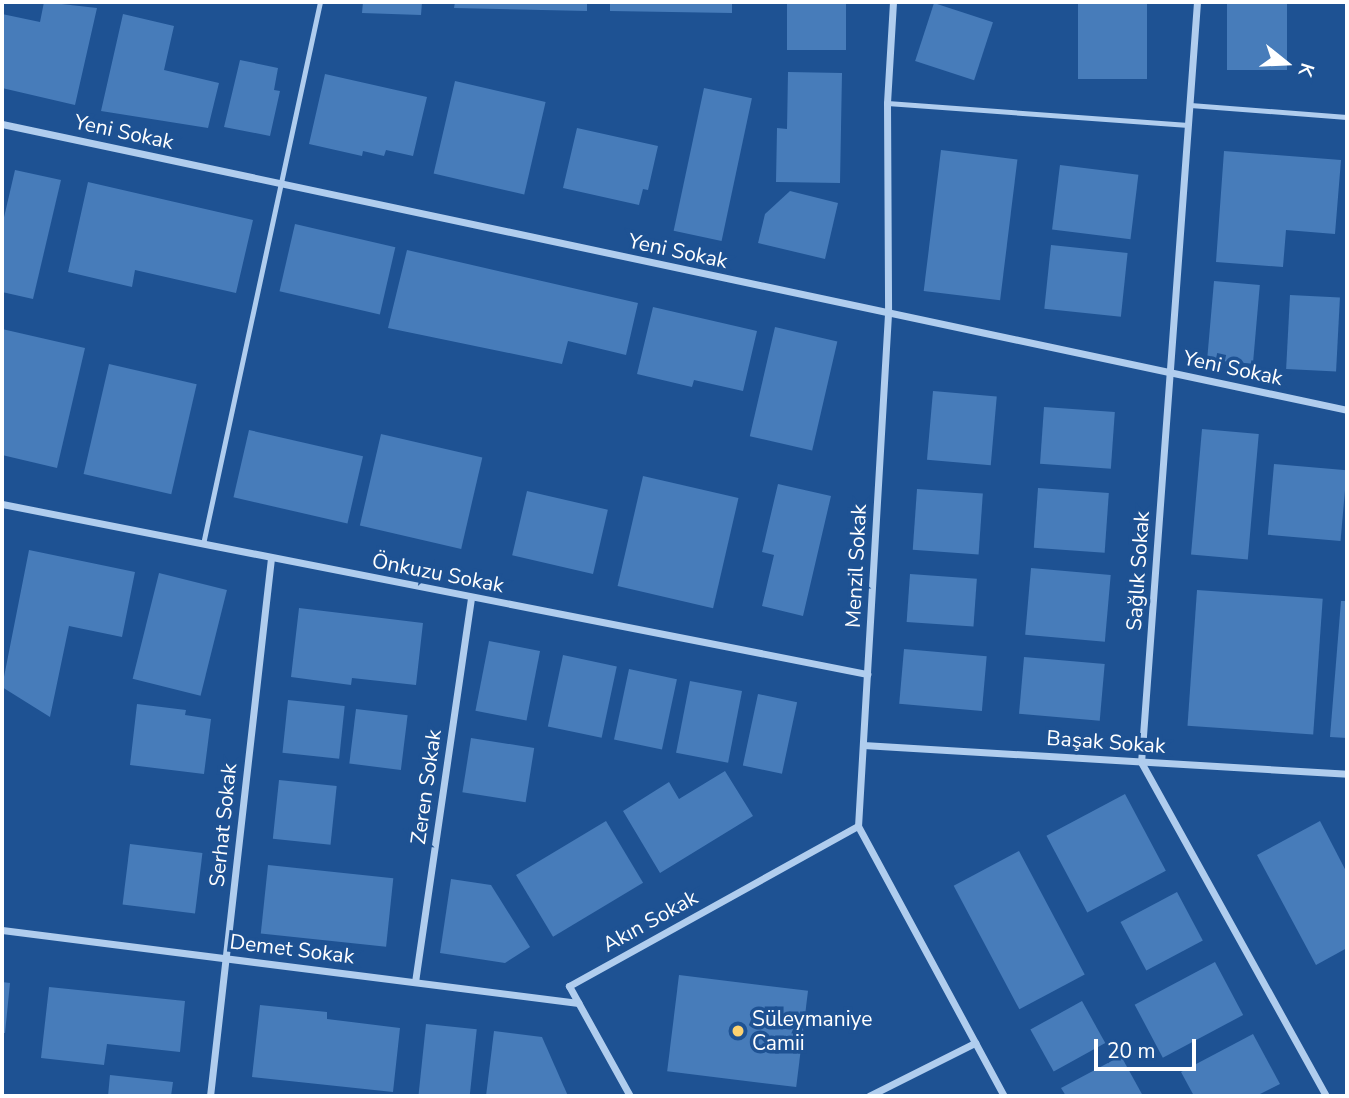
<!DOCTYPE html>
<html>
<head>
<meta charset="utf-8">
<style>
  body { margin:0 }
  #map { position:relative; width:1349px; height:1098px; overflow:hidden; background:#1e5293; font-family:"Nunito Sans",sans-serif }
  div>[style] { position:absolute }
  .building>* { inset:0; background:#477cba; transform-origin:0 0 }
  .lane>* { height:5px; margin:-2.5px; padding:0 2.5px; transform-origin:2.5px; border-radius:2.5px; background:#b0cdee }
  .street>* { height:7px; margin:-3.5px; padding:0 3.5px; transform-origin:3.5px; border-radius:3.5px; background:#b0cdee }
  .dots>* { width:19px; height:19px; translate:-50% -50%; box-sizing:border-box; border:4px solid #1e5293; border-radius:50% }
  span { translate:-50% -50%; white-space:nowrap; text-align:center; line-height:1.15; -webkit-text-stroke:7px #1e5293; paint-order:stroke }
  .street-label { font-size:21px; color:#fff }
  .poi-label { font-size:21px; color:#fff }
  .left { translate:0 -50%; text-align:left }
  .frame { position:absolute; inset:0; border:4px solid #fff; pointer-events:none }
  .north { position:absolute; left:1251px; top:28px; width:70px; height:70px; -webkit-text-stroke:5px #1e5293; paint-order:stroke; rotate:108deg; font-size:19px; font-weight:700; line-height:28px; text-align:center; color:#fff }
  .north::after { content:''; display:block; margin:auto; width:24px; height:32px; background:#fff; clip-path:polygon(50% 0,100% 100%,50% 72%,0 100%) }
  .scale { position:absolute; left:1094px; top:1039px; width:102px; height:32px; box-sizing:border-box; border:4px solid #fff; border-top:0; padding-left:9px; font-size:21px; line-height:24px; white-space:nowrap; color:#fff; -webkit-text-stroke:5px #1e5293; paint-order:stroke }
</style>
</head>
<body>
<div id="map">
  <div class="building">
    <div style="clip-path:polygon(44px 2px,97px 8px,75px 105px,2px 88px,2px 14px,40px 22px)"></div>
    <div style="clip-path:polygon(363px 2px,422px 2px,421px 15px,362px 13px)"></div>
    <div style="clip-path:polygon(455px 2px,587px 2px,587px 11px,454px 8px)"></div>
    <div style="clip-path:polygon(610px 2px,732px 2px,732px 13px,610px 11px)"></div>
    <div style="left:787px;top:2px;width:59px;height:48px"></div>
    <div style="left:1078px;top:2px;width:69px;height:77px"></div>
    <div style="left:1227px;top:2px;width:60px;height:68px"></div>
    <div style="left:934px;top:3px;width:62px;height:61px;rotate:18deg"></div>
    <div style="clip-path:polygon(123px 14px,174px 26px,164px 70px,219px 83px,208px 128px,101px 111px)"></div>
    <div style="clip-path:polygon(240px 60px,278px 68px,274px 90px,280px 91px,270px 136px,224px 127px)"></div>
    <div style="clip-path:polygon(788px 72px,842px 73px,840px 183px,776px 182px,777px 128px,787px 129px)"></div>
    <div style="clip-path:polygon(325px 74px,427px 97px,413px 156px,386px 150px,384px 156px,363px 151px,362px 156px,309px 144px)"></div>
    <div style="left:455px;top:81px;width:93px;height:95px;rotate:13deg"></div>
    <div style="left:704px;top:88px;width:49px;height:146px;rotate:12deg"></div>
    <div style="clip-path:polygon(577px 128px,658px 146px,648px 190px,643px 189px,639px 205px,563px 188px)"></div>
    <div style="left:941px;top:150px;width:77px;height:142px;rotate:7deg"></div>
    <div style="clip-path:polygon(1224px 151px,1341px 160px,1335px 234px,1286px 230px,1283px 267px,1216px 262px)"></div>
    <div style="left:1060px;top:165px;width:79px;height:65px;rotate:7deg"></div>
    <div style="clip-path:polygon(15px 170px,61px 180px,33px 299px,2px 292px,2px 226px)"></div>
    <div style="clip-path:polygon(88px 182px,253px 220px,236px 293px,135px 270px,132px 287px,68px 272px)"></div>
    <div style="clip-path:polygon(790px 191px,838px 203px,825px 259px,758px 243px,765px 214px)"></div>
    <div style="left:295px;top:224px;width:103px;height:69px;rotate:13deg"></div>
    <div style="left:1051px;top:245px;width:77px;height:64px;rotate:6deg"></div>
    <div style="clip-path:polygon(407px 250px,638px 303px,626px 355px,568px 341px,562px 364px,388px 328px)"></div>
    <div style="left:1214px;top:281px;width:46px;height:79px;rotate:5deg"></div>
    <div style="left:1290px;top:295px;width:50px;height:74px;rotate:3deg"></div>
    <div style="clip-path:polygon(653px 307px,757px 331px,743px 391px,694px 380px,692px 387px,637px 374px)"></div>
    <div style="left:775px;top:327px;width:64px;height:112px;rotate:13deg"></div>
    <div style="clip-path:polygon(2px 329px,85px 348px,57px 468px,2px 455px)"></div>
    <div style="left:109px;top:364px;width:90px;height:113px;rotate:13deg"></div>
    <div style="left:933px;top:391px;width:64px;height:69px;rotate:5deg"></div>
    <div style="left:1044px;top:407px;width:71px;height:57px;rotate:4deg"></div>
    <div style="left:1202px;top:429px;width:57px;height:126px;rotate:5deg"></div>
    <div style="left:249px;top:430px;width:117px;height:69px;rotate:13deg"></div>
    <div style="left:381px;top:434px;width:104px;height:94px;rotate:13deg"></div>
    <div style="left:1274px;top:464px;width:73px;height:71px;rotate:5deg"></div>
    <div style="left:643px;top:476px;width:98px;height:113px;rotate:13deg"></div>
    <div style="clip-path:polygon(778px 484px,831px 496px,803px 616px,762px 606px,774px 555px,762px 552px)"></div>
    <div style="left:1038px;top:488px;width:71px;height:60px;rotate:4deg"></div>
    <div style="left:917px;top:489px;width:66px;height:61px;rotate:4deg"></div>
    <div style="left:527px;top:491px;width:83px;height:66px;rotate:13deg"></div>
    <div style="clip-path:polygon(29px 550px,135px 572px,122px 637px,69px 626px,50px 717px,2px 687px)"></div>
    <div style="left:1031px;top:568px;width:80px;height:67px;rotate:5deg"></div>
    <div style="left:159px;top:573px;width:70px;height:109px;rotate:14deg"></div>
    <div style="left:910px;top:574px;width:67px;height:48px;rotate:4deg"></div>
    <div style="left:1197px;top:590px;width:126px;height:136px;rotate:4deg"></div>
    <div style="clip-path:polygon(1341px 601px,1347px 601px,1347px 738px,1330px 737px)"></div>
    <div style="clip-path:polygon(299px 608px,423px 623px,416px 685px,352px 678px,351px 685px,291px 677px)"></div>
    <div style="left:489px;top:641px;width:52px;height:71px;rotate:11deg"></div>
    <div style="left:904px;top:649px;width:83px;height:55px;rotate:5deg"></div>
    <div style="left:563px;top:655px;width:55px;height:73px;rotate:12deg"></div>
    <div style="left:1024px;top:657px;width:81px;height:57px;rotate:5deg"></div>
    <div style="left:629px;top:669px;width:49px;height:72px;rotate:12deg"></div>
    <div style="left:690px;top:681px;width:53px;height:73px;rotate:11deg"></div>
    <div style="left:758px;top:694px;width:40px;height:73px;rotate:12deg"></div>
    <div style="left:288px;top:700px;width:57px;height:53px;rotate:6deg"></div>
    <div style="clip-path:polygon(137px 704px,186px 710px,185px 715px,211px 719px,204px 774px,130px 765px)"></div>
    <div style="left:356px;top:709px;width:52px;height:55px;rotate:7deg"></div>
    <div style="left:471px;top:738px;width:64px;height:55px;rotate:9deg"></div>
    <div style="clip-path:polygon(725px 771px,753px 816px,660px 873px,623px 811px,669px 782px,679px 799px)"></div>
    <div style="left:279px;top:780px;width:58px;height:59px;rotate:6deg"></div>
    <div style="left:1125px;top:794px;width:87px;height:89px;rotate:62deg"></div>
    <div style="left:606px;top:821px;width:72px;height:105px;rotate:59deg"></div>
    <div style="clip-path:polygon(1320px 821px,1347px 873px,1347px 948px,1316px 965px,1257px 855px)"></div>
    <div style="left:130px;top:844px;width:73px;height:61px;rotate:7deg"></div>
    <div style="left:1019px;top:851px;width:140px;height:74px;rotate:62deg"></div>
    <div style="left:268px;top:865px;width:126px;height:69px;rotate:6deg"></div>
    <div style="clip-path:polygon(451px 879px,491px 885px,530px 947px,505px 963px,440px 953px)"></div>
    <div style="left:1177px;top:892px;width:55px;height:64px;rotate:62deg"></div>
    <div style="left:1215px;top:962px;width:60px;height:91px;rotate:62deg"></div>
    <div style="left:679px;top:975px;width:130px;height:97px;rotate:7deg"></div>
    <div style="clip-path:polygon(2px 982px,10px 983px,5px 1033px,2px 1033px)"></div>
    <div style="clip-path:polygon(49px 987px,185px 1001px,180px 1052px,107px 1044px,104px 1065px,41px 1058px)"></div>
    <div style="left:1082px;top:1001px;width:48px;height:59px;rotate:61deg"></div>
    <div style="clip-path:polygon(260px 1005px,327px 1012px,327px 1019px,400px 1028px,393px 1092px,252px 1077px)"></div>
    <div style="left:426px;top:1024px;width:51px;height:72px;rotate:6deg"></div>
    <div style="clip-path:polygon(494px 1031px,542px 1037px,568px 1096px,486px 1096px)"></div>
    <div style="clip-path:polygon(1253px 1034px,1280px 1084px,1256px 1096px,1194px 1096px,1181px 1072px)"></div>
    <div style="clip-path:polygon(1121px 1056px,1143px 1096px,1066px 1096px,1061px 1088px)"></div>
    <div style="clip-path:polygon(110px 1075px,173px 1082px,171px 1096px,108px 1096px)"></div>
  </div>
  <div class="lane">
    <div style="left:887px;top:103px;width:302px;rotate:4.2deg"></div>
    <div style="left:1190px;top:105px;width:157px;rotate:4.4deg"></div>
    <div style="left:203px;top:544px;width:554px;rotate:-77.82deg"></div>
  </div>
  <div class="street">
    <div style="left:893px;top:2px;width:101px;rotate:93.4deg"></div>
    <div style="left:887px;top:103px;width:211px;rotate:89.7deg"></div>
    <div style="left:888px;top:314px;width:513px;rotate:93.35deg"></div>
    <div style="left:858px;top:826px;width:307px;rotate:61.6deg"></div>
    <div style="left:1197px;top:2px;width:762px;rotate:94.21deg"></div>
    <div style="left:1141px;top:762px;width:382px;rotate:61deg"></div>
    <div style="left:2px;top:124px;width:1375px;rotate:12deg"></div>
    <div style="left:2px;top:504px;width:882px;rotate:11.12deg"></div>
    <div style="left:863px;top:745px;width:485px;rotate:3.4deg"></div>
    <div style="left:2px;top:930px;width:581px;rotate:7.22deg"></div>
    <div style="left:415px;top:982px;width:389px;rotate:-81.7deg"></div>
    <div style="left:210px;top:1096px;width:541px;rotate:-83.53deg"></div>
    <div style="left:630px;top:1096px;width:126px;rotate:-119deg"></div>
    <div style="left:569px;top:986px;width:330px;rotate:-29deg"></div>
    <div style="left:869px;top:1096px;width:119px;rotate:-26.6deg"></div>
  </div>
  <div class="dots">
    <div style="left:738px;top:1031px;background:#fdd270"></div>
  </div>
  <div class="street-label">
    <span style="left:124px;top:132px;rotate:12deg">Yeni Sokak</span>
    <span style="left:678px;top:251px;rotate:12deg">Yeni Sokak</span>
    <span style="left:1233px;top:368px;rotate:12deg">Yeni Sokak</span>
    <span style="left:856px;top:566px;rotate:-87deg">Menzil Sokak</span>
    <span style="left:1138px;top:571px;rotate:-86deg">Sağlık Sokak</span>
    <span style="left:438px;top:573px;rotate:11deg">Önkuzu Sokak</span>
    <span style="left:1106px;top:742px;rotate:4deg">Başak Sokak</span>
    <span style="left:426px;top:787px;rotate:-82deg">Zeren Sokak</span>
    <span style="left:223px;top:825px;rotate:-84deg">Serhat Sokak</span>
    <span style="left:650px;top:921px;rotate:-29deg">Akın Sokak</span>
    <span style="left:292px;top:949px;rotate:7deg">Demet Sokak</span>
  </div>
  <div class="poi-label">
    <span class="left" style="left:752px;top:1031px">Süleymaniye<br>Camii</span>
  </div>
  <div class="frame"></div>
  <div class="north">K</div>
  <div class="scale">20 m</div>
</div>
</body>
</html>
